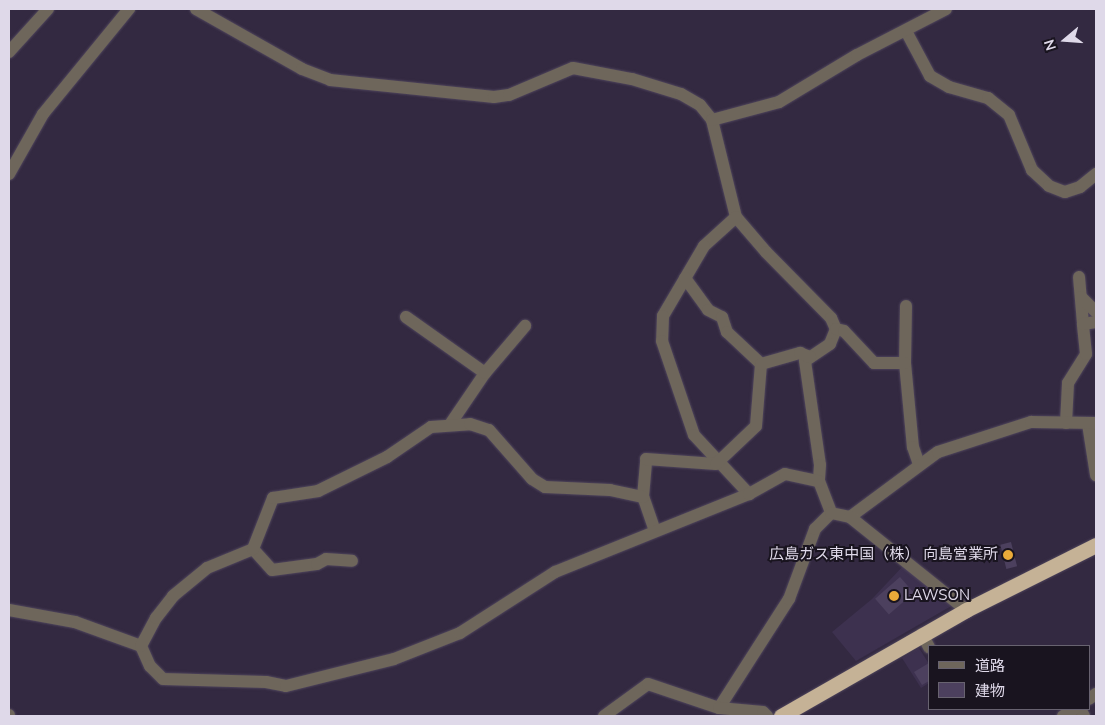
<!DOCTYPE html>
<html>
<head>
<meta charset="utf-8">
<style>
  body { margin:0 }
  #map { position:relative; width:1105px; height:725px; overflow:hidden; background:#332941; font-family:"Nunito Sans","Noto Sans JP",sans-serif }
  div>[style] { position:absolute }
  .built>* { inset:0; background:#3d314f }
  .building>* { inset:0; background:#4c405e; transform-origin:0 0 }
  .roads { filter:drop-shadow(0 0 1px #4f455c) drop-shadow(0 0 1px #4f455c) }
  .minor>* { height:12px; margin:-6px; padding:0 6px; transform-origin:6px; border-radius:6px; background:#6e665b }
  .highway>* { height:15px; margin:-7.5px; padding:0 7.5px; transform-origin:7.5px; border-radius:7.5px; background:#c5b296 }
  .dots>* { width:14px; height:14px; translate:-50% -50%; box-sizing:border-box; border:2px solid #19141f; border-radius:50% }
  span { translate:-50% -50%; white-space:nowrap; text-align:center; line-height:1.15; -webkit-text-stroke:4px #19141f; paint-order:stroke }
  .poi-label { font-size:15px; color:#dfd9e9 }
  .right { translate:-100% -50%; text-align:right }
  .left { translate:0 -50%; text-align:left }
  .frame { position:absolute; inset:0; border:10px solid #dfd9e9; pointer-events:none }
  .legend { position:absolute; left:928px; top:645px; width:162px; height:65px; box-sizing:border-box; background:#19141f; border:1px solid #686370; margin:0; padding:6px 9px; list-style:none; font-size:15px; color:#dfd9e9 }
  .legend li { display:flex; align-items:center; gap:10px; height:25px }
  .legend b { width:25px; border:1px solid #686370 }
  .north { position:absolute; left:1040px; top:15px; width:50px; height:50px; -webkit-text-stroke:4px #19141f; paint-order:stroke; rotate:252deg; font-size:14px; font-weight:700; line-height:20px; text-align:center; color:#dfd9e9 }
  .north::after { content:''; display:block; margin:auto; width:18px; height:22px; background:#dfd9e9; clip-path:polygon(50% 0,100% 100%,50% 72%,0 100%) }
</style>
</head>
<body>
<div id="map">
  <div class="built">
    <div style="clip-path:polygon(903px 566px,953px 605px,856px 661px,832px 632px,872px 599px)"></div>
    <div style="clip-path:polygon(919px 648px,929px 664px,929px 683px,921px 688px,902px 658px)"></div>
  </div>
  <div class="building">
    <div style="left:1011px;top:542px;width:25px;height:11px;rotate:76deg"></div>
    <div style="left:900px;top:577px;width:21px;height:33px;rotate:49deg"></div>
    <div style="clip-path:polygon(929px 663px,929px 681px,922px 685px,914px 672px)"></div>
  </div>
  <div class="roads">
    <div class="minor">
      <div style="left:196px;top:9px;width:122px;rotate:29.5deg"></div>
      <div style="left:302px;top:69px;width:30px;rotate:21deg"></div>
      <div style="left:330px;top:80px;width:165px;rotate:5.9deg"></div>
      <div style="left:494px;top:97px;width:15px;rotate:-8deg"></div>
      <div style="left:509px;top:95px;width:69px;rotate:-22.9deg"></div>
      <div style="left:573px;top:68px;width:60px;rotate:10.6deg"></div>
      <div style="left:632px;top:79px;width:51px;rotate:17deg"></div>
      <div style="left:681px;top:94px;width:22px;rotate:30deg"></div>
      <div style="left:700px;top:105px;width:19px;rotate:51deg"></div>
      <div style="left:712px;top:120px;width:100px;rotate:76.1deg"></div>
      <div style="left:736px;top:217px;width:46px;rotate:49.4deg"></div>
      <div style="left:766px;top:252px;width:93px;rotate:45.4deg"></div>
      <div style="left:831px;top:318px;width:12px;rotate:66deg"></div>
      <div style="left:836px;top:329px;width:16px;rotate:112deg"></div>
      <div style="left:830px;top:344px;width:30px;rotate:146deg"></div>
      <div style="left:805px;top:361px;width:105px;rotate:81.8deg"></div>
      <div style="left:820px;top:465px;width:16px;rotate:94deg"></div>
      <div style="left:819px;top:481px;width:34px;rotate:69deg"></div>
      <div style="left:906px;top:31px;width:51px;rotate:61.9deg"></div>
      <div style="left:930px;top:76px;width:22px;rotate:30deg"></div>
      <div style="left:949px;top:87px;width:41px;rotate:15.8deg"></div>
      <div style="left:988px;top:98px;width:27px;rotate:39deg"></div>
      <div style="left:1009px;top:115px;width:60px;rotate:67.3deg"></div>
      <div style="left:1032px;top:170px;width:23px;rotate:43deg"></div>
      <div style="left:1049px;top:186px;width:17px;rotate:21deg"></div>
      <div style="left:1065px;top:192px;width:16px;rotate:-18deg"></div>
      <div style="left:1080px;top:187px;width:21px;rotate:-39deg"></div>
      <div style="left:9px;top:52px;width:58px;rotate:-47.8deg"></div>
      <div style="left:712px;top:120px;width:69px;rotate:-15deg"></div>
      <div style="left:779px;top:102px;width:91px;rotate:-31.1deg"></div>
      <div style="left:857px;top:55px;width:100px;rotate:-27.3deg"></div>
      <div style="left:9px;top:174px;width:69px;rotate:-60.5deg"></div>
      <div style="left:43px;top:114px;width:136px;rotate:-50.7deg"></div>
      <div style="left:736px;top:217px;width:43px;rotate:137.8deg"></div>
      <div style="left:704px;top:246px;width:81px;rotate:120.4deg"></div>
      <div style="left:663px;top:316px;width:25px;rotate:92deg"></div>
      <div style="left:662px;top:341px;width:99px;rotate:71.2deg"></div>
      <div style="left:694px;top:435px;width:81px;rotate:47deg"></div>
      <div style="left:1079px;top:277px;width:47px;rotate:85.1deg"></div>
      <div style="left:685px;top:278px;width:39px;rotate:54deg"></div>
      <div style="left:708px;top:310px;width:16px;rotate:27deg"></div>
      <div style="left:722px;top:317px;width:16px;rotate:72deg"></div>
      <div style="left:727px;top:332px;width:47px;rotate:43.3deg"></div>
      <div style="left:1081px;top:297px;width:21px;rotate:45deg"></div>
      <div style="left:906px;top:306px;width:57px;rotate:91deg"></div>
      <div style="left:905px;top:363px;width:84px;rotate:84.6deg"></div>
      <div style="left:913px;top:447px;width:18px;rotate:71deg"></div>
      <div style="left:406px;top:317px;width:97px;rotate:35.3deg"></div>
      <div style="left:485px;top:373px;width:60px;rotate:124.2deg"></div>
      <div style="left:836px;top:329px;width:8px;rotate:14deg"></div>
      <div style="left:844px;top:331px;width:44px;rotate:46.8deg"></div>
      <div style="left:874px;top:363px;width:31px"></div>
      <div style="left:485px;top:373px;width:62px;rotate:-49.6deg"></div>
      <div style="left:1066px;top:423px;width:40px;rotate:-87.1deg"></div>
      <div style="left:1068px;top:383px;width:34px;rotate:-58deg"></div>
      <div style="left:1086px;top:354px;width:30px;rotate:-96deg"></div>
      <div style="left:1083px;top:324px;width:13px;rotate:-9deg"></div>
      <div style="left:1088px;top:424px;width:52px;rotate:81.1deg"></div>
      <div style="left:850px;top:517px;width:109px;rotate:-36.5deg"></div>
      <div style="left:938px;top:452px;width:98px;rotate:-17.9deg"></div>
      <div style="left:1031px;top:422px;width:65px;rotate:0.9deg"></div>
      <div style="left:655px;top:531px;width:36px;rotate:-109deg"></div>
      <div style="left:643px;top:497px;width:38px;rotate:-85deg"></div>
      <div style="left:646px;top:459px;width:70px;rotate:4.1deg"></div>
      <div style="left:716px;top:464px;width:55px;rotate:-43.5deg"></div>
      <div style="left:756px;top:426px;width:62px;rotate:-85.4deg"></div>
      <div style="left:761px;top:364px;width:41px;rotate:-15.8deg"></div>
      <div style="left:800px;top:353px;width:11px;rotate:22deg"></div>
      <div style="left:253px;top:549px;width:28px;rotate:48deg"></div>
      <div style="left:272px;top:570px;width:45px;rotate:-7.6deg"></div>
      <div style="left:317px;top:564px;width:10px;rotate:-29deg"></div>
      <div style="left:326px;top:559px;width:26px;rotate:4deg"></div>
      <div style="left:9px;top:610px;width:67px;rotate:10.3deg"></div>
      <div style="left:75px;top:622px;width:70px;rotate:20deg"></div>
      <div style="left:141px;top:646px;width:22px;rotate:66deg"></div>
      <div style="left:150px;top:666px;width:18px;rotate:45deg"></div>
      <div style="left:163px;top:679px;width:103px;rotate:1.7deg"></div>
      <div style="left:266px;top:682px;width:20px;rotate:11deg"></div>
      <div style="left:286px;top:686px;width:111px;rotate:-14deg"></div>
      <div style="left:394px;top:659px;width:71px;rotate:-21.5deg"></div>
      <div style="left:460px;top:633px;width:113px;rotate:-32.7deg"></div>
      <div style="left:555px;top:572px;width:209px;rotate:-21.9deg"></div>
      <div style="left:749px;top:494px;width:41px;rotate:-29.1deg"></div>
      <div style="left:785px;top:474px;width:35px;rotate:12deg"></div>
      <div style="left:922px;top:634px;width:15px;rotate:62deg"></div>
      <div style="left:141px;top:646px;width:32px;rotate:-62deg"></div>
      <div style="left:156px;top:618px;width:28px;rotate:-52deg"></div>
      <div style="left:173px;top:596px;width:44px;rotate:-39.5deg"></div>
      <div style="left:207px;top:568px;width:50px;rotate:-22.4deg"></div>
      <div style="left:253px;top:549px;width:55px;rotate:-68.6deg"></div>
      <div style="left:273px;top:498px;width:46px;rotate:-8.8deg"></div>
      <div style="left:318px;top:491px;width:77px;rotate:-26.2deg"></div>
      <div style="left:387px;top:457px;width:53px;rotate:-34.3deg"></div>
      <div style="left:431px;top:427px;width:39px;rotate:-4deg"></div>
      <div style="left:470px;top:424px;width:20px;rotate:18deg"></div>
      <div style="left:489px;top:430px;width:65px;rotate:48.7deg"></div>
      <div style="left:532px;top:479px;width:15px;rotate:32deg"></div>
      <div style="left:545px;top:487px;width:65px;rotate:2.6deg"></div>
      <div style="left:610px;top:490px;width:34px;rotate:12deg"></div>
      <div style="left:1089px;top:699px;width:9px;rotate:-36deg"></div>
      <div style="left:719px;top:708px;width:130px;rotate:-57.3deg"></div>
      <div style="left:789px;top:599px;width:75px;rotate:-69.6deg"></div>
      <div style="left:815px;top:529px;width:23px;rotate:-45deg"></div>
      <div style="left:831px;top:513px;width:19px;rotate:12deg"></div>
      <div style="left:850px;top:517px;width:149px;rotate:38.7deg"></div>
      <div style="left:1080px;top:709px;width:8px;rotate:60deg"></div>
      <div style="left:9px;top:715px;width:1px;rotate:90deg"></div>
      <div style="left:604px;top:716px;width:54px;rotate:-36deg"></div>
      <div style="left:648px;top:684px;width:75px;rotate:18.7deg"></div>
      <div style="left:719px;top:708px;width:44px;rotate:5.2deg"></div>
      <div style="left:763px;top:712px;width:6px;rotate:45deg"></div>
      <div style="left:1063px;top:716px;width:13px;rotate:-32deg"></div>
    </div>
    <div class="highway">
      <div style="left:781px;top:716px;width:213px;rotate:-29.8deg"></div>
      <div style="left:966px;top:610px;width:145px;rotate:-26.6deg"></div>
    </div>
  </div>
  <div class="dots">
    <div style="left:1008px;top:555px;background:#eaaa39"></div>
    <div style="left:894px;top:596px;background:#eaaa39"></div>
  </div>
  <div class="poi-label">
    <span class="right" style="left:998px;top:555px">広島ガス東中国（株） 向島営業所</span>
    <span class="left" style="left:904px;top:596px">LAWSON</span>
  </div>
  <div class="frame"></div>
  <ul class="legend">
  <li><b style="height:6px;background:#6e665b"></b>道路</li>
  <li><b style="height:14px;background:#4c405e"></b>建物</li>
  </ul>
  <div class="north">N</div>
</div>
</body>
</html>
